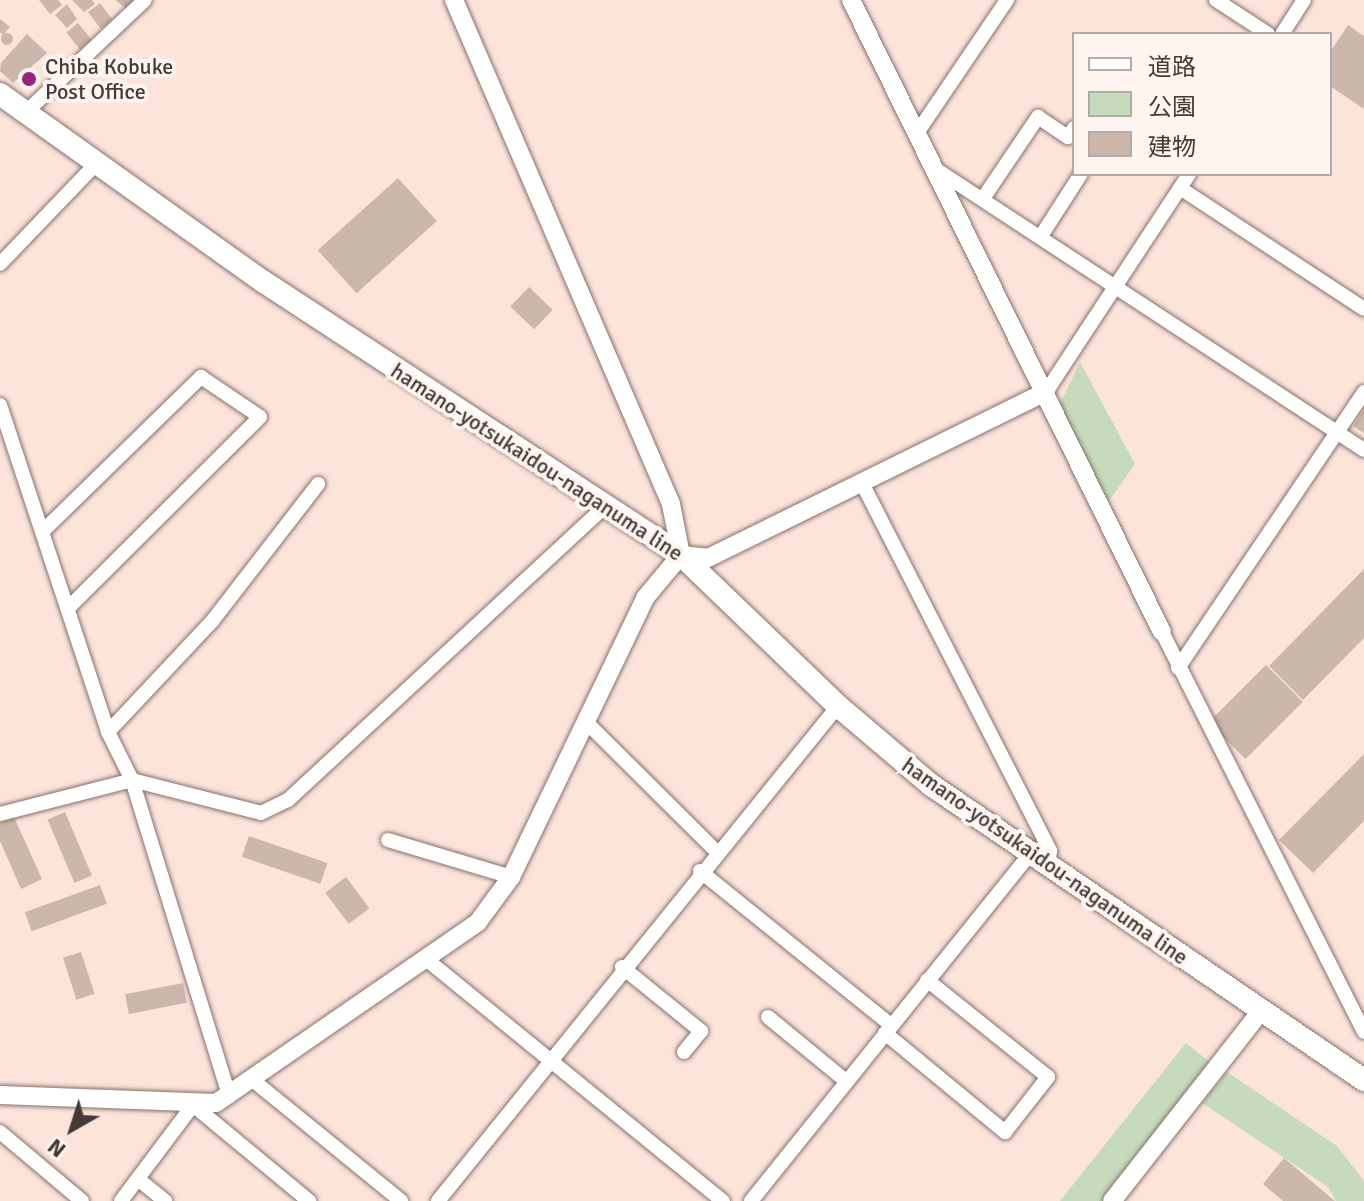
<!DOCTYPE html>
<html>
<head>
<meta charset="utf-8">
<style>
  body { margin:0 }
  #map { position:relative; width:1364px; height:1201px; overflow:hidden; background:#fce4db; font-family:Signika,"Noto Sans JP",sans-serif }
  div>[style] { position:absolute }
  .green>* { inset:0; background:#c5dbbc }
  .building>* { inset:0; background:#cbb7ab; transform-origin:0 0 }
  .round { border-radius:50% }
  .roads { filter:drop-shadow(0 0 2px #867169) drop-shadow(0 0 2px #867169) }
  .minor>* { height:14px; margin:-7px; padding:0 7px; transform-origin:7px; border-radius:7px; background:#fff }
  .tertiary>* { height:18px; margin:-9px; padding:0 9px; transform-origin:9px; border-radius:9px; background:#fff }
  .primary>* { height:22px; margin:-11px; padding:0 11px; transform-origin:11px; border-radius:11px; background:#fff }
  .dots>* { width:22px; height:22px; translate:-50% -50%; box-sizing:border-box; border:4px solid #fef5f1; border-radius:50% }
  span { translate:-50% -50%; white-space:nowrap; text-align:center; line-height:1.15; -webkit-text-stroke:8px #fef5f1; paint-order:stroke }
  .poi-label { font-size:22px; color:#443b37 }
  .left { translate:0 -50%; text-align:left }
  .street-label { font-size:22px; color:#443b37 }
  .legend { position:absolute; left:1072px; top:32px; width:260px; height:144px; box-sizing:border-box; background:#fef5f1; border:2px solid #b4aba7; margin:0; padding:10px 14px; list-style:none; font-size:24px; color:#443b37 }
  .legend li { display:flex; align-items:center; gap:16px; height:40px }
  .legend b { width:40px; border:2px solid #b4aba7 }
  .north { position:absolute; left:32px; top:1089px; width:80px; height:80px; -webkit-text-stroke:6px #fef5f1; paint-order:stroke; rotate:219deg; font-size:22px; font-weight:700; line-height:32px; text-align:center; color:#443b37 }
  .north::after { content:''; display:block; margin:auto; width:28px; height:36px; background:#443b37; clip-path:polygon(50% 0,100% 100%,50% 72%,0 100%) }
</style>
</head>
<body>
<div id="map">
  <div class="green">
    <div style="clip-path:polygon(1080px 362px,1135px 464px,1109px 501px,1059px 406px)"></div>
    <div style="clip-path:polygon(1186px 1043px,1212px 1064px,1104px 1201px,1060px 1201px)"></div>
    <div style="clip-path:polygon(1227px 1072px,1337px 1146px,1364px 1181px,1364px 1201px,1336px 1201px,1328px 1187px,1202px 1103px)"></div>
  </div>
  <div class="building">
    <div style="clip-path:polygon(39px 0,58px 0,62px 5px,50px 14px)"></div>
    <div style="clip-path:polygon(72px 0,92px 0,95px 4px,84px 12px)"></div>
    <div style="clip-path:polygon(115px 0,138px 0,127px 9px)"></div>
    <div style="left:100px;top:3px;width:21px;height:15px;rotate:53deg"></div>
    <div style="clip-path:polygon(67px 4px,77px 19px,67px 28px,55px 15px)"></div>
    <div style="clip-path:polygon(0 19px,10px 27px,3px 35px,0 32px)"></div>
    <div style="left:78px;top:23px;width:22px;height:15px;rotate:51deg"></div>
    <div style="clip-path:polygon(1348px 25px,1364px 36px,1364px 109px,1330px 86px,1330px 52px)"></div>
    <div class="round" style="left:1px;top:33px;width:12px;height:12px"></div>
    <div style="clip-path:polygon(27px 34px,47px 53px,13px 83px,0 71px,1px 63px)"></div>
    <div style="left:398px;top:178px;width:58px;height:108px;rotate:48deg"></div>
    <div style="left:529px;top:287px;width:33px;height:27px;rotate:44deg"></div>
    <div style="clip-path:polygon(1364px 409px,1364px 433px,1353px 426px)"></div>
    <div style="clip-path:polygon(1364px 569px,1364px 638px,1303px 700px,1269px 666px)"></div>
    <div style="left:1266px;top:665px;width:52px;height:81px;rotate:45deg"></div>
    <div style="clip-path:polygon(1364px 754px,1364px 821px,1313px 873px,1279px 840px)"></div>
    <div style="left:65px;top:812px;width:69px;height:19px;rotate:67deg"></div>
    <div style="clip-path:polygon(14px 817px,42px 879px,21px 889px,0 841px,0 823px)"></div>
    <div style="left:249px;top:836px;width:83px;height:22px;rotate:19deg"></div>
    <div style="left:346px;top:877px;width:39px;height:26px;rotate:53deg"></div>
    <div style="left:100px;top:885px;width:20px;height:80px;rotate:70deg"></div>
    <div style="left:81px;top:952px;width:44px;height:19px;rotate:72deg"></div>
    <div style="left:183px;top:983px;width:20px;height:59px;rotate:79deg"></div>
    <div style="clip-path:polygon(1284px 1158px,1335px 1201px,1283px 1201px,1263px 1184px)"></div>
  </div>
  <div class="roads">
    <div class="minor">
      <div style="left:1216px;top:0;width:62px;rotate:33.2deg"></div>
      <div style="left:1282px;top:34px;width:40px;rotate:-57.1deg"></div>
      <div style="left:26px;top:112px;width:163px;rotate:-43.3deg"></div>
      <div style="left:917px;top:133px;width:161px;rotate:-55.9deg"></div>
      <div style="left:934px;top:168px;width:514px;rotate:33.26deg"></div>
      <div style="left:1180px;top:188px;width:220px;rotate:33.3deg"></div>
      <div style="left:984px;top:197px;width:97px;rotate:-56deg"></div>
      <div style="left:1038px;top:117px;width:36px;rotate:34deg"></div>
      <div style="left:1068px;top:137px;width:11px;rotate:-56deg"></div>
      <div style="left:1041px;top:236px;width:74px;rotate:-57.2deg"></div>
      <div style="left:0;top:264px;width:140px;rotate:-46.2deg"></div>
      <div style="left:1046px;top:392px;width:261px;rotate:-56.7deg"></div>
      <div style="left:0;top:405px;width:344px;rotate:71.7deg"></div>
      <div style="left:108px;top:732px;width:54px;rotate:63.4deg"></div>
      <div style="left:132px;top:780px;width:331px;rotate:72.9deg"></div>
      <div style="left:862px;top:483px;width:413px;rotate:62.9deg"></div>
      <div style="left:1050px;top:851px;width:16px;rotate:97deg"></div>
      <div style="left:43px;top:531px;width:221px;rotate:-44.3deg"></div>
      <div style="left:201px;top:377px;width:71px;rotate:34.1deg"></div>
      <div style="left:260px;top:417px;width:271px;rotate:135.1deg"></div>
      <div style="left:1162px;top:632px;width:448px;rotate:63.2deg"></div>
      <div style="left:1178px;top:668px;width:333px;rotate:-56deg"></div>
      <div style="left:586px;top:722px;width:183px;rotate:44.8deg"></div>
      <div style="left:108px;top:732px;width:154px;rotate:-46.8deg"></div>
      <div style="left:213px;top:620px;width:172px;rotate:-52.3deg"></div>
      <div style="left:0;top:814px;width:136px;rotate:-14.4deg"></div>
      <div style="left:132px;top:780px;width:133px;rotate:14.3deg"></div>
      <div style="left:261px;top:813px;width:30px;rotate:-26deg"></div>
      <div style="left:288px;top:800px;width:432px;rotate:-42.8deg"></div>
      <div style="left:388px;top:840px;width:128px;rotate:16.7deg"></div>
      <div style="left:700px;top:871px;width:245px;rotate:38.9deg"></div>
      <div style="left:426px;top:959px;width:383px;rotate:39.2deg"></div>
      <div style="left:622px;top:967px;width:102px;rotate:39deg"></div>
      <div style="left:701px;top:1031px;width:27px;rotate:129deg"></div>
      <div style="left:768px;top:1017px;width:101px;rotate:39.4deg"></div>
      <div style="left:885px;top:1033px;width:156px;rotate:39.5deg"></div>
      <div style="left:1005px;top:1132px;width:70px;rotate:-52deg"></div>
      <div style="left:1048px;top:1077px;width:155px;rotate:-141.3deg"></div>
      <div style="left:254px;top:1081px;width:190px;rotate:39.2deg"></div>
      <div style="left:0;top:1132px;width:107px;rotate:40.1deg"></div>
      <div style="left:138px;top:1179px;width:35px;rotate:39deg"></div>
      <div style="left:121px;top:1201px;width:120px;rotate:-53.1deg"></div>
      <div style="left:193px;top:1105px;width:151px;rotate:39.6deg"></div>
      <div style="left:438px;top:1201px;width:636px;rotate:-51.06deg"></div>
      <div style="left:751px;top:1201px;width:445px;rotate:-51.2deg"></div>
    </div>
    <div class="tertiary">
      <div style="left:851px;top:0;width:704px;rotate:63.8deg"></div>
      <div style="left:681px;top:555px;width:27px;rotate:6deg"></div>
      <div style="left:708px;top:558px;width:377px;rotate:-26.2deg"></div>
      <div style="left:0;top:1095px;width:216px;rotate:2.1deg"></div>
      <div style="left:216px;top:1103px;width:318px;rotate:-34.6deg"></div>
      <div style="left:478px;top:922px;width:56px;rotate:-53.7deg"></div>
      <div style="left:511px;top:877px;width:310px;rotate:-64.3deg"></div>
      <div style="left:645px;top:598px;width:56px;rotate:-50.1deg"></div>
      <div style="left:681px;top:555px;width:52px;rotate:-101.1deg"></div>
      <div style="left:671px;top:504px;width:549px;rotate:-113.29deg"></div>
      <div style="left:1112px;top:1201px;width:243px;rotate:-51.9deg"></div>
    </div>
    <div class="primary">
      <div style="left:0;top:94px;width:324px;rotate:35.5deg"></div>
      <div style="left:264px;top:282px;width:498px;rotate:33.2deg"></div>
      <div style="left:681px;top:555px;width:218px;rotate:43.9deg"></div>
      <div style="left:838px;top:706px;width:122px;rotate:40.3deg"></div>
      <div style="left:931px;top:785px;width:524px;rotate:34.27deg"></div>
    </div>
  </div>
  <div class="dots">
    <div style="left:29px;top:79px;background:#9a227c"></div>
  </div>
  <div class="poi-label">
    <span class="left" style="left:45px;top:79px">Chiba Kobuke<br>Post Office</span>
  </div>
  <div class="street-label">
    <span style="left:537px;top:462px;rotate:33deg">hamano-yotsukaidou-naganuma line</span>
    <span style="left:1045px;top:861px;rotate:35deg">hamano-yotsukaidou-naganuma line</span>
  </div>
  <ul class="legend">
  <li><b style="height:10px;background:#fff"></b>道路</li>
  <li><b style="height:22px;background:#c5dbbc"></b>公園</li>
  <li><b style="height:22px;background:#cbb7ab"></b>建物</li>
  </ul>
  <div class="north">N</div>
</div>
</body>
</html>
